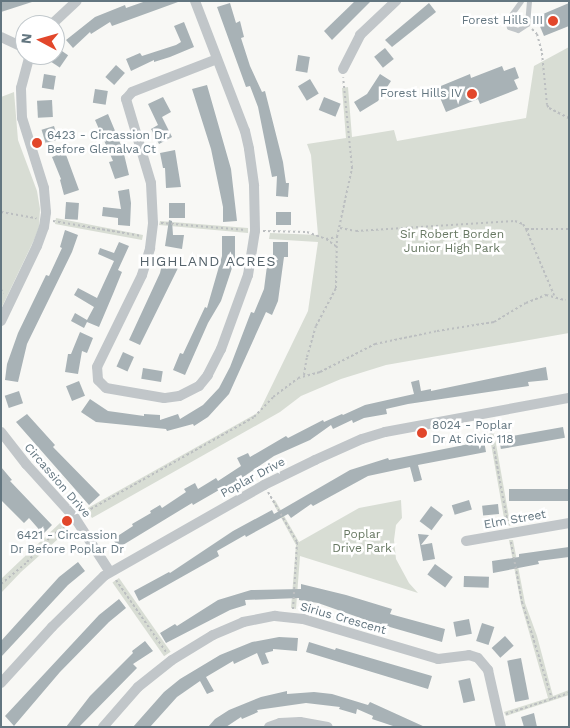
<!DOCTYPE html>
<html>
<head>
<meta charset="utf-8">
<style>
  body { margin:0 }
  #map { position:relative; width:570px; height:728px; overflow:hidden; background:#f8f8f5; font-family:"Work Sans",sans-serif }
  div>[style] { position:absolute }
  .green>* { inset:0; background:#d8ddd4; transform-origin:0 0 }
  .building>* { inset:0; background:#a8b2b6; transform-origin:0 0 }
  .path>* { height:2px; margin-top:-1px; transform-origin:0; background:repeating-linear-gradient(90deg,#bbbec0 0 2.5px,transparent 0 5px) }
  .service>* { height:5px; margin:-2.5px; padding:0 2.5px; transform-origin:2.5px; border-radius:2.5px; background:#c1c6c9 }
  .minor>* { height:10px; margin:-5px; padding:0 5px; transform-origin:5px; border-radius:5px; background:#c1c6c9 }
  .dots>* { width:14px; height:14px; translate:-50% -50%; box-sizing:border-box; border:2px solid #fff; border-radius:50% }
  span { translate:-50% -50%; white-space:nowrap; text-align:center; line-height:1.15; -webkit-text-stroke:5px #fff; paint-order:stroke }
  .poi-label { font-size:12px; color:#637680 }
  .right { translate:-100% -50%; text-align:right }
  .left { translate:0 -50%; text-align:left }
  .park-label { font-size:12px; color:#677862 }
  .street-label { font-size:12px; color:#637680 }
  .neighbourhood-label { font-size:14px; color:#55636b; letter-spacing:1px }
  .frame { position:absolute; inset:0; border:2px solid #637680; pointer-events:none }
  .north { position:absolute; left:15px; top:15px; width:50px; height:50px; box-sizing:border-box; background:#fff; border:1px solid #c1c8cc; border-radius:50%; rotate:276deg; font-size:14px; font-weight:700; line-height:20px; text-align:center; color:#637680 }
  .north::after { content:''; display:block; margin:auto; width:18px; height:22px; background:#e2472b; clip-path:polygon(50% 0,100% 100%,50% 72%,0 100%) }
</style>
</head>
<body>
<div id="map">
  <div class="green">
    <div style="clip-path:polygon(569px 47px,569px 333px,386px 365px,341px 379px,301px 396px,280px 412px,92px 518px,86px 509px,259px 412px,308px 311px,318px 242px,269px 239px,270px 233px,318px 235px,311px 155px,307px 144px,346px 138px,342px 88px,348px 87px,352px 137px,394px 130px,397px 141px,526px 118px,534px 66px)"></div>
    <div style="clip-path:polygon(14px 92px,18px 140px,37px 191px,40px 209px,39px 227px,34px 240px,1px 309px,1px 97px)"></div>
    <div style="clip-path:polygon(56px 218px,143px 235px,142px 240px,55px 224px)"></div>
    <div style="clip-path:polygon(160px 221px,248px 228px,248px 233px,159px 225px)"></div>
    <div style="left:492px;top:421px;width:106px;height:5px;rotate:80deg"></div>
    <div style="clip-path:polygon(275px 500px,299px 542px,359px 508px,401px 500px,402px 518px,396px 525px,394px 540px,396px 559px,409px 583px,418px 593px,300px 556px,296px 609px,291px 608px,296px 545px,272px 501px)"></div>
    <div style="clip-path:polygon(61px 522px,67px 531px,21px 572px,1px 593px,1px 579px)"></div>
    <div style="clip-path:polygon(509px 540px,513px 540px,525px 603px,537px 636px,553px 696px,569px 690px,569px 695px,506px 716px,504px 712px,548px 698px,521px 604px)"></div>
    <div style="left:119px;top:578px;width:90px;height:8px;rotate:55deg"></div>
  </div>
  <div class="building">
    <div style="clip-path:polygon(1px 1px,32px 1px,32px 2px,1px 12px)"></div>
    <div style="clip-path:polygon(146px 1px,178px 2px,112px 26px,110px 22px,91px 34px,90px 32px,73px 48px,66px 40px,95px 17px,125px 5px,126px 8px)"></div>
    <div style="clip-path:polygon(355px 1px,371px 1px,332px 40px,324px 31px)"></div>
    <div style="clip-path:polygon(230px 3px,236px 23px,240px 21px,244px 37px,241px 38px,250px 66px,262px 92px,265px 91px,283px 162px,286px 183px,289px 183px,288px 197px,276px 196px,277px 176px,272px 177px,258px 107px,250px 86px,246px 87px,217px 7px)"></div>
    <div style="clip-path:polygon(429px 3px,436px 12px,392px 47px,385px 40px)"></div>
    <div style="clip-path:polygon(569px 3px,569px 26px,544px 36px,536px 17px)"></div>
    <div style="clip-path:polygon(184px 22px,194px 47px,170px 57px,154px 62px,154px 60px,131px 71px,126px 59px,140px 53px,142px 56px,176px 45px,181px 42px,174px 26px)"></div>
    <div style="left:385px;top:48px;width:14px;height:14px;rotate:51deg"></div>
    <div style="left:59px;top:49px;width:11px;height:15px;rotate:34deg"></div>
    <div style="left:298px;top:55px;width:12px;height:16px;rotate:9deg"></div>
    <div style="left:116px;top:65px;width:12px;height:16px;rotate:42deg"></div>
    <div style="clip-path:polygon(502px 66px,504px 71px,515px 67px,519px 78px,514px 80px,518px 89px,480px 104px,478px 99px,446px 112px,436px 88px,470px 74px,471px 78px)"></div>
    <div style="left:44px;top:74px;width:12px;height:14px;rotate:9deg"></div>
    <div style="clip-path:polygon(380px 74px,391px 81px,378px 101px,360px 112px,354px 102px,367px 94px)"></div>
    <div style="left:310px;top:79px;width:17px;height:14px;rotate:59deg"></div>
    <div style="clip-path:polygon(207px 85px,231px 169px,237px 221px,223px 222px,223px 207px,211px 149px,192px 89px)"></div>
    <div style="left:95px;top:89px;width:13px;height:14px;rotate:9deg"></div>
    <div style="clip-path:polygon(163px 97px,171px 112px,162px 117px,172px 137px,159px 144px,151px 129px,158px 125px,148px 104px)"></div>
    <div style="left:324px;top:97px;width:18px;height:14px;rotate:22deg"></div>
    <div style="left:52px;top:100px;width:17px;height:15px;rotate:87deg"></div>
    <div style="clip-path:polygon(108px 114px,123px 150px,129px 175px,115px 179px,109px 162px,113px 161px,95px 120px)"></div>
    <div style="left:54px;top:126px;width:14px;height:13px;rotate:73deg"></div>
    <div style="clip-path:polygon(175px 150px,181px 187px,166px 188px,165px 168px,163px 168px,160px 153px)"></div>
    <div style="clip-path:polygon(65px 152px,79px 190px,64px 195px,60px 180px,61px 179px,52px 157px)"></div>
    <div style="clip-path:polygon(129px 189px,131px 203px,130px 226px,118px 225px,118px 218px,102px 216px,103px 207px,121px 209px,118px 191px)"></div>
    <div style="left:66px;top:202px;width:13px;height:17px;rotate:4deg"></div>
    <div style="left:169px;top:203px;width:16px;height:15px"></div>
    <div style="left:276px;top:212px;width:15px;height:13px"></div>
    <div style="clip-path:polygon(169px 220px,172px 221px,173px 235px,184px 235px,182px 249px,165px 246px)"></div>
    <div style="clip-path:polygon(65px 230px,78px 235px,72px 252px,27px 344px,18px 382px,5px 380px,7px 364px,18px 333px,46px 275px,49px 276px,62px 248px,60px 247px)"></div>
    <div style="clip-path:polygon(222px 236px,235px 236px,235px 259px,221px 301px,208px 323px,185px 375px,173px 370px,180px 353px,183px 354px,205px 307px,207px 308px,222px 256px)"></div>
    <div style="clip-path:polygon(119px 242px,129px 246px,118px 270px,122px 272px,113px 294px,99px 327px,87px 322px,84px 328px,71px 321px,75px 313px,87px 320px,94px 307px,74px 295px,78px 288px,97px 298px,114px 261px,98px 254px,100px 248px,114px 253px)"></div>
    <div style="clip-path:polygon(273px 242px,288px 242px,288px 257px,284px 257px,278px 301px,272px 315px,266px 312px,229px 394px,208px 417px,194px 426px,193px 424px,167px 431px,166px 429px,96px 422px,81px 412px,90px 399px,108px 411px,144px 416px,144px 414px,160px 415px,160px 420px,178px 414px,180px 419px,203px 405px,219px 388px,230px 367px,251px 312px,254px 313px,264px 289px,268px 258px,273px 258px)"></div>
    <div style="clip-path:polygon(163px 260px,179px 266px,140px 345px,129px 340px,160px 273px)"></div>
    <div style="clip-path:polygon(80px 332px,93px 338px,87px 353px,82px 351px,78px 374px,65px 372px,68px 354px,71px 354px)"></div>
    <div style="left:123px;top:352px;width:12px;height:16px;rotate:24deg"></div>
    <div style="clip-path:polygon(546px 367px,548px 380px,528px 382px,529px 386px,408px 404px,386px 409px,387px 414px,364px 418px,353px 423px,352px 420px,333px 429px,331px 425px,310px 440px,274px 456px,227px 488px,226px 486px,193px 505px,192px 503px,118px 548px,113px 539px,133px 526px,132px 524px,151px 513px,150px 511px,160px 505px,162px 508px,186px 492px,184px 489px,195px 483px,198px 489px,216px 478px,218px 481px,241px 466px,237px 458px,248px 453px,250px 457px,286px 436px,288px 438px,323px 420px,324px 422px,342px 414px,343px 415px,365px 405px,414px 394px,411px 382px,419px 380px,421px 391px,431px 389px,431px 391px)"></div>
    <div style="left:143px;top:368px;width:20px;height:11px;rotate:9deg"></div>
    <div style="left:79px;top:381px;width:16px;height:14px;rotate:68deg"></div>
    <div style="left:19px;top:391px;width:13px;height:15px;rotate:72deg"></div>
    <div style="clip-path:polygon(27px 414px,55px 445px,53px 447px,100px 495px,89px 505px,16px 422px)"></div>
    <div style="left:563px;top:427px;width:11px;height:65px;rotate:80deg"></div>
    <div style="clip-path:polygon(484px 441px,486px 452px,418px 465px,422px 480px,414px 482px,410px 467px,368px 476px,313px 506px,311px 504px,291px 518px,288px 514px,246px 537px,245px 535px,217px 551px,219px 556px,139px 601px,134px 591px,169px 572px,170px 573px,233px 531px,272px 510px,274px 514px,350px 470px,388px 458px,389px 460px)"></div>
    <div style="clip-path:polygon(1px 467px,12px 480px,10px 481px,52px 525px,43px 534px,29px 518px,24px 523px,1px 500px)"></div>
    <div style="left:569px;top:489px;width:12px;height:60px;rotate:90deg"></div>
    <div style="left:469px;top:500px;width:10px;height:18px;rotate:73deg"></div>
    <div style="left:498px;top:504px;width:10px;height:16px;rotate:84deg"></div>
    <div style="left:431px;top:506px;width:15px;height:19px;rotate:37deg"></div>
    <div style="clip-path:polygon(418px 534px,429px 535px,421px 545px,432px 543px,435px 559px,423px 561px)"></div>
    <div style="clip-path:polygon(569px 547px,569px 557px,538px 561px,539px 564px,493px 573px,492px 561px,519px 557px,519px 554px)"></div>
    <div style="clip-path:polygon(78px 562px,85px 571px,68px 585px,1px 657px,1px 641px,59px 577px)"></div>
    <div style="left:435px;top:564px;width:22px;height:13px;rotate:36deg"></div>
    <div style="left:464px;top:576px;width:25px;height:11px;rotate:2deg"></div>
    <div style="clip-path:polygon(301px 584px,346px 595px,392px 609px,390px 614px,445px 629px,442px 642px,369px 621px,318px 603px,299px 600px,299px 598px,245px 600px,246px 605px,230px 610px,166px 643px,160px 633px,175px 624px,177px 626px,218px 600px,251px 590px,301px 589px)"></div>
    <div style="clip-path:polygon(119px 599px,126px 608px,109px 622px,60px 672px,14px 726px,5px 716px,99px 615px)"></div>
    <div style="left:469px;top:619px;width:15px;height:16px;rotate:79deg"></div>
    <div style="left:482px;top:623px;width:13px;height:19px;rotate:18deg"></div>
    <div style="left:505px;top:636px;width:13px;height:18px;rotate:48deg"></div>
    <div style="clip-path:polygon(279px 637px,298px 638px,297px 651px,273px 649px,273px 651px,265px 653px,269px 663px,262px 665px,257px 653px,234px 664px,233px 661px,206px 677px,214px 691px,207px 694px,200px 681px,177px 697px,150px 727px,133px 727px,164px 692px,180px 679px,220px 655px,252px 642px)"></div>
    <div style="clip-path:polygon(145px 641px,153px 651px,133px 664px,137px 668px,79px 727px,66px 727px,90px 696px,133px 653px,132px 651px)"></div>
    <div style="clip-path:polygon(309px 642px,335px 650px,336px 648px,432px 676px,428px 689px,306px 652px)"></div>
    <div style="left:521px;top:658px;width:42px;height:14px;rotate:79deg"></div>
    <div style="left:470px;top:678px;width:23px;height:12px;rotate:77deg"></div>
    <div style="clip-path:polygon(287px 691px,287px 694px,314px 692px,332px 694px,368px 705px,370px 702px,425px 727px,396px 727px,372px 719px,373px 716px,357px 709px,356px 714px,339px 709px,340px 707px,306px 703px,257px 710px,258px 712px,242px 719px,241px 717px,226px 727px,208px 727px,215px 719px,229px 710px,261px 697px)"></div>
    <div style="clip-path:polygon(534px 713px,537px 727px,524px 727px,521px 717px)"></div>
  </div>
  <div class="path">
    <div style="left:532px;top:29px;width:7px;rotate:45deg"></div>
    <div style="left:537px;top:34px;width:20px;rotate:75deg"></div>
    <div style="left:542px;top:53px;width:52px;rotate:84.5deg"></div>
    <div style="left:547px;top:105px;width:4px;rotate:56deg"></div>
    <div style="left:549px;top:108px;width:22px;rotate:27deg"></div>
    <div style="left:1px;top:212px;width:36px;rotate:10deg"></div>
    <div style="left:53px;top:221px;width:90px;rotate:9.6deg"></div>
    <div style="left:161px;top:223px;width:85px;rotate:4.7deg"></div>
    <div style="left:340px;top:228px;width:16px;rotate:11deg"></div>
    <div style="left:356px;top:231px;width:159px;rotate:-3.6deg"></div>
    <div style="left:515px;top:221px;width:9px;rotate:21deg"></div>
    <div style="left:523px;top:224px;width:6px;rotate:59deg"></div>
    <div style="left:526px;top:229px;width:72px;rotate:67deg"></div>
    <div style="left:526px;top:229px;width:43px"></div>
    <div style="left:263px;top:231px;width:44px;rotate:1.3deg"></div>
    <div style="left:307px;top:232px;width:20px;rotate:20deg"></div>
    <div style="left:326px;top:239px;width:11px;rotate:-10deg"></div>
    <div style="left:326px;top:239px;width:14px;rotate:36deg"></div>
    <div style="left:1px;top:289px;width:5px;rotate:68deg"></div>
    <div style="left:304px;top:375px;width:18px;rotate:-81deg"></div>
    <div style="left:307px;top:357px;width:32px;rotate:-74deg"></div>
    <div style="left:316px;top:326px;width:43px;rotate:-62.2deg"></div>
    <div style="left:336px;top:288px;width:51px;rotate:-88.9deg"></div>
    <div style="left:337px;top:237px;width:71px;rotate:-77.7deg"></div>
    <div style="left:352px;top:168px;width:91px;rotate:-95.6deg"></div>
    <div style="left:489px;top:422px;width:105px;rotate:79.5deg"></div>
    <div style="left:268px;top:492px;width:58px;rotate:59.9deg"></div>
    <div style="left:297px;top:542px;width:68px;rotate:93.4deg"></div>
    <div style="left:82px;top:514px;width:197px;rotate:-29.4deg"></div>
    <div style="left:254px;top:417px;width:28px;rotate:-46deg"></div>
    <div style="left:273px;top:397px;width:31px;rotate:-37deg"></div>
    <div style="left:298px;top:378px;width:23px;rotate:-15deg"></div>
    <div style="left:320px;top:372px;width:62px;rotate:-27deg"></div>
    <div style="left:375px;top:344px;width:63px;rotate:-11.8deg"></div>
    <div style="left:437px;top:331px;width:58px;rotate:-9deg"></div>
    <div style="left:494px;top:322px;width:37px;rotate:-31deg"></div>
    <div style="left:526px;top:303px;width:22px;rotate:-22deg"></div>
    <div style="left:546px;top:295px;width:20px;rotate:15deg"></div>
    <div style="left:511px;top:542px;width:61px;rotate:79.6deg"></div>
    <div style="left:522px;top:602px;width:102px;rotate:72.8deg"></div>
    <div style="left:116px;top:580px;width:88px;rotate:55.2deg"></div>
    <div style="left:1px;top:584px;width:34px;rotate:-40deg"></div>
    <div style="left:27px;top:562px;width:35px;rotate:-47deg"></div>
    <div style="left:51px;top:536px;width:21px;rotate:-35deg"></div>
    <div style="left:506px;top:714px;width:66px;rotate:-18.4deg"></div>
  </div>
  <div class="service">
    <div style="left:521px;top:1px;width:24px;rotate:126deg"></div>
    <div style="left:507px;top:20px;width:7px;rotate:74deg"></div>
    <div style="left:509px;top:27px;width:9px;rotate:18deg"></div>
    <div style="left:518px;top:30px;width:11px;rotate:-34deg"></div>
    <div style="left:527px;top:24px;width:23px;rotate:-85deg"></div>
  </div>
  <div class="minor">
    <div style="left:195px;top:1px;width:139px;rotate:69deg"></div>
    <div style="left:245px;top:131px;width:18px;rotate:77deg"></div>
    <div style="left:249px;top:149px;width:37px;rotate:82deg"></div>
    <div style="left:254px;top:186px;width:45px;rotate:88.7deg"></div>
    <div style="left:255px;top:231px;width:45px;rotate:99deg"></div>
    <div style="left:248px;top:275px;width:79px;rotate:110deg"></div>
    <div style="left:221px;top:349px;width:29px;rotate:117deg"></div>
    <div style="left:208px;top:375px;width:14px;rotate:129deg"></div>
    <div style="left:199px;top:386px;width:22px;rotate:153deg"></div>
    <div style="left:179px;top:396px;width:15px;rotate:172deg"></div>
    <div style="left:164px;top:398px;width:59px;rotate:-170.2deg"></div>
    <div style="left:106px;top:388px;width:11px;rotate:-135deg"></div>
    <div style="left:98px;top:380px;width:13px;rotate:-94deg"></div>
    <div style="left:97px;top:367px;width:102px;rotate:-63.9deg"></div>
    <div style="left:142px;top:275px;width:28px;rotate:-73deg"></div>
    <div style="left:150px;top:248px;width:25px;rotate:-83deg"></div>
    <div style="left:153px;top:223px;width:40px;rotate:-92.9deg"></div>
    <div style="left:151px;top:183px;width:88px;rotate:-106.6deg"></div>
    <div style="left:126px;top:99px;width:9px;rotate:-49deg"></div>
    <div style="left:132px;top:92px;width:91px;rotate:-21.2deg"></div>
    <div style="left:51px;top:25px;width:35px;rotate:-43deg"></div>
    <div style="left:1px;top:37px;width:26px;rotate:25deg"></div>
    <div style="left:343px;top:69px;width:38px;rotate:-63deg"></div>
    <div style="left:360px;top:35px;width:50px;rotate:-43.4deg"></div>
    <div style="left:1px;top:321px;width:83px;rotate:-64.4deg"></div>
    <div style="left:37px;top:246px;width:20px;rotate:-70deg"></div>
    <div style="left:44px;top:227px;width:15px;rotate:-82deg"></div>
    <div style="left:46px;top:212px;width:24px;rotate:-95deg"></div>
    <div style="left:44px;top:188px;width:73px;rotate:-107.4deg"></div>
    <div style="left:22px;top:118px;width:30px;rotate:-92deg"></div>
    <div style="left:21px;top:88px;width:34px;rotate:-75deg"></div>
    <div style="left:1px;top:432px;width:41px;rotate:52deg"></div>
    <div style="left:26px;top:464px;width:73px;rotate:47.8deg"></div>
    <div style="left:75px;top:518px;width:64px;rotate:57.1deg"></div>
    <div style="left:466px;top:541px;width:105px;rotate:-9.9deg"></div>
    <div style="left:1px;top:683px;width:76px;rotate:-47.7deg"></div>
    <div style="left:52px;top:627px;width:73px;rotate:-44.4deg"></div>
    <div style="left:104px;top:576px;width:184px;rotate:-29.6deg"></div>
    <div style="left:264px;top:485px;width:57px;rotate:-26.1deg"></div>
    <div style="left:315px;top:460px;width:51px;rotate:-24.1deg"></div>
    <div style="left:362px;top:439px;width:24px;rotate:-17deg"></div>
    <div style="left:385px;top:432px;width:187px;rotate:-10.5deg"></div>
    <div style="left:103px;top:727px;width:53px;rotate:-48.8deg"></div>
    <div style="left:138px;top:687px;width:43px;rotate:-38.5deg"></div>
    <div style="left:172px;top:660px;width:48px;rotate:-31.4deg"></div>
    <div style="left:213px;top:635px;width:33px;rotate:-23deg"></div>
    <div style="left:243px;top:622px;width:33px;rotate:-11deg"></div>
    <div style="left:275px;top:616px;width:28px;rotate:6deg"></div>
    <div style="left:303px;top:619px;width:141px;rotate:16.5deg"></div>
    <div style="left:438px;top:659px;width:31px;rotate:-7deg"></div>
    <div style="left:469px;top:655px;width:9px;rotate:18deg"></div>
    <div style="left:478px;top:658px;width:16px;rotate:50deg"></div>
    <div style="left:488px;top:670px;width:58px;rotate:77.2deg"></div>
    <div style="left:269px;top:727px;width:12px;rotate:-20deg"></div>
    <div style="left:280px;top:723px;width:20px;rotate:-3deg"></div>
    <div style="left:300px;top:722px;width:28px;rotate:10deg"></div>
  </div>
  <div class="dots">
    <div style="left:553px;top:21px;background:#e2472b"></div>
    <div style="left:472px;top:94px;background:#e2472b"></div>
    <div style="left:37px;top:143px;background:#e2472b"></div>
    <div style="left:422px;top:433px;background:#e2472b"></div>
    <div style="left:67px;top:521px;background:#e2472b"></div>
  </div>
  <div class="poi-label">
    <span class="right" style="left:543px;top:21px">Forest Hills III</span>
    <span class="right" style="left:462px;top:94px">Forest Hills IV</span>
    <span class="left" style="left:47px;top:143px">6423 - Circassion Dr<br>Before Glenalva Ct</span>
    <span class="left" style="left:432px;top:433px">8024 - Poplar<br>Dr At Civic 118</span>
    <span style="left:67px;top:543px">6421 - Circassion<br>Dr Before Poplar Dr</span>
  </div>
  <div class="park-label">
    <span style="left:452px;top:242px">Sir Robert Borden<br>Junior High Park</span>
    <span style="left:362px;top:542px">Poplar<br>Drive Park</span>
  </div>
  <div class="street-label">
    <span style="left:253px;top:478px;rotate:-28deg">Poplar Drive</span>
    <span style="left:57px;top:481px;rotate:49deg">Circassion Drive</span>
    <span style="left:515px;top:520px;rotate:-10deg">Elm Street</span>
    <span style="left:343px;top:619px;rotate:16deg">Sirius Crescent</span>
  </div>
  <div class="neighbourhood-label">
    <span style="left:208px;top:261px">HIGHLAND ACRES</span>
  </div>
  <div class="frame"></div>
  <div class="north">N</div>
</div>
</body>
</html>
